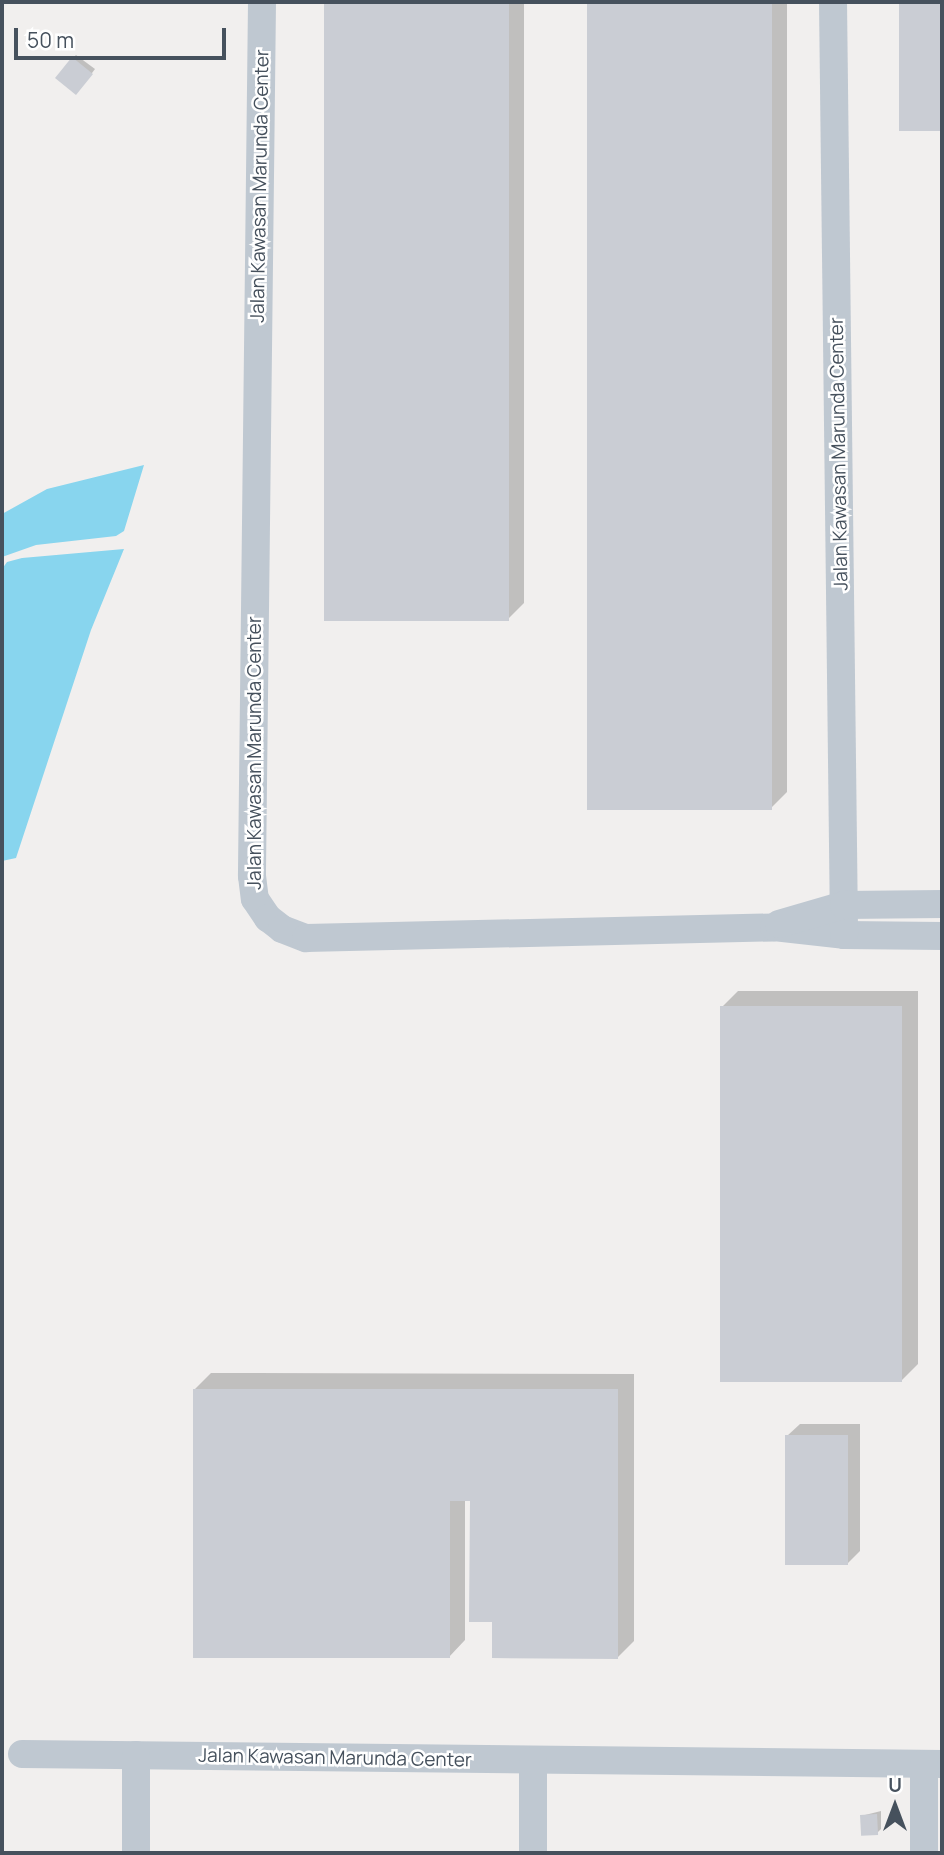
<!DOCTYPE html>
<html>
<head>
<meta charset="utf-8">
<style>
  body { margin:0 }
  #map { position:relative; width:944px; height:1855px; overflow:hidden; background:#f1efee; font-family:Manrope,sans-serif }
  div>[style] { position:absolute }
  .water>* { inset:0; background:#88d5ee }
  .shadow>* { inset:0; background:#0003; transform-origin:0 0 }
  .building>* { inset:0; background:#cacdd4; transform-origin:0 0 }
  .minor>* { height:28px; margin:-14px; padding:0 14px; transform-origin:14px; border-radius:14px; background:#bfc8d1 }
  span { translate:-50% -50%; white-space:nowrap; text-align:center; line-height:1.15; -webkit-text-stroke:5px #fff; paint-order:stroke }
  .street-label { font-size:19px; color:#46515d }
  .frame { position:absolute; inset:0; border:4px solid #46515d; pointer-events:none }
  .north { position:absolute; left:860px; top:1771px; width:70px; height:70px; -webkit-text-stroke:5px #fff; paint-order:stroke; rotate:0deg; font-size:19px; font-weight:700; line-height:28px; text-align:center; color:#46515d }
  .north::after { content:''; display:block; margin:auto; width:24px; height:32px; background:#46515d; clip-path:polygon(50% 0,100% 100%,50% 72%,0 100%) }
  .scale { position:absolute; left:14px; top:28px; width:212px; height:32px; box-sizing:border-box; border:4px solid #46515d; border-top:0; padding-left:9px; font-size:21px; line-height:24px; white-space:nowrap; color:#46515d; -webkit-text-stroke:5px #fff; paint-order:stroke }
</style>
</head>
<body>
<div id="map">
  <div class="water">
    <div style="clip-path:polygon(144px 465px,124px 531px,116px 536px,36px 545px,2px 557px,2px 514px,47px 489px)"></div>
    <div style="clip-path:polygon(124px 549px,91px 630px,16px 858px,2px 861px,2px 569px,7px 562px,22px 558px)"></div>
  </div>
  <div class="shadow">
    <div style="clip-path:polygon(326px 2px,524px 2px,524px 603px,508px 619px,325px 619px)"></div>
    <div style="clip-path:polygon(589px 2px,787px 2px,787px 792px,771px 808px,589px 808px)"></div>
    <div style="left:900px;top:2px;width:42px;height:127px"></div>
    <div style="clip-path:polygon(76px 55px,95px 69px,80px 89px,73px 58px)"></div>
    <div style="clip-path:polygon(738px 991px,918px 991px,918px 1364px,902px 1380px,722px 1007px)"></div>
    <div style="clip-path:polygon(211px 1373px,634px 1374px,634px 1641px,618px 1657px,494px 1620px,472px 1500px,465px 1500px,465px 1640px,449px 1657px,195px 1389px)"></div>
    <div style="clip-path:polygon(800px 1424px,860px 1424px,860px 1551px,848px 1563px,787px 1436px)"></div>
    <div style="clip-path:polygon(881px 1811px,881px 1829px,877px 1833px,861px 1816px)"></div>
  </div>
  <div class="building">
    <div style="left:324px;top:2px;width:185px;height:619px"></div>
    <div style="left:587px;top:2px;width:185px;height:808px"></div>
    <div style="left:899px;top:2px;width:43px;height:129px"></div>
    <div style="left:72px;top:57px;width:27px;height:27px;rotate:39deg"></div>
    <div style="left:720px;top:1006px;width:182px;height:376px"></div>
    <div style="clip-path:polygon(193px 1389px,618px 1389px,618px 1659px,492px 1658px,492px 1622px,469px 1622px,470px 1501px,450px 1501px,450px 1658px,193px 1658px)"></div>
    <div style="left:785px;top:1435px;width:63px;height:130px"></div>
    <div style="left:877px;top:1814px;width:21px;height:17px;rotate:87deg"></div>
  </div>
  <div class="minor">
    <div style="left:262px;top:2px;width:874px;rotate:90.66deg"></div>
    <div style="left:252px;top:876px;width:23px;rotate:83deg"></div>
    <div style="left:255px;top:899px;width:23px;rotate:56deg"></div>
    <div style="left:268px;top:918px;width:18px;rotate:38deg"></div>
    <div style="left:282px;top:929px;width:26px;rotate:21deg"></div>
    <div style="left:306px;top:938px;width:468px;rotate:-1.3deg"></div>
    <div style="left:774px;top:927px;width:70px;rotate:6.5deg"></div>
    <div style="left:844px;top:935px;width:98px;rotate:0.6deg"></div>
    <div style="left:833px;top:2px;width:933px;rotate:89.32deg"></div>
    <div style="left:779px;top:924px;width:68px;rotate:-16.3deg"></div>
    <div style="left:844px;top:905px;width:98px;rotate:-0.6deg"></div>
    <div style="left:22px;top:1754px;width:920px;rotate:0.62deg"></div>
    <div style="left:924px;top:1764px;width:89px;rotate:90deg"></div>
    <div style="left:136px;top:1853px;width:98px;rotate:-90deg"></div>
    <div style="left:533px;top:1853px;width:92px;rotate:-90deg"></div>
  </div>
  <div class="street-label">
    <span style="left:260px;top:186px;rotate:-89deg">Jalan Kawasan Marunda Center</span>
    <span style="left:839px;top:454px;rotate:-91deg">Jalan Kawasan Marunda Center</span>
    <span style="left:255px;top:753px;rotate:-90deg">Jalan Kawasan Marunda Center</span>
    <span style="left:335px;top:1758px;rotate:1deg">Jalan Kawasan Marunda Center</span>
  </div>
  <div class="frame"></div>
  <div class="north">U</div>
  <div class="scale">50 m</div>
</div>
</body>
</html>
